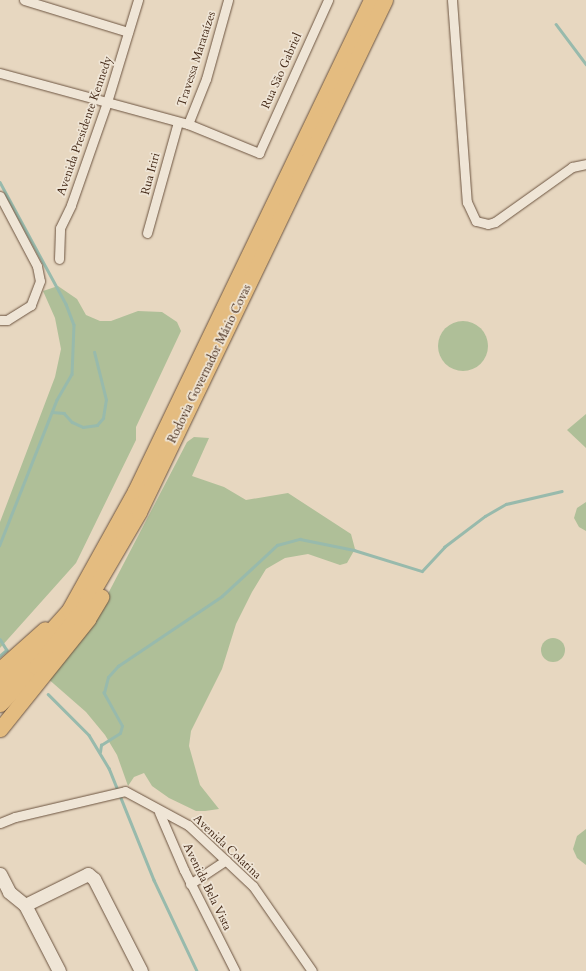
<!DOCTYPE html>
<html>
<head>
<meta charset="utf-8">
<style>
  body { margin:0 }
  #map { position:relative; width:586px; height:971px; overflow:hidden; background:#e7d7c0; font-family:Cardo,serif }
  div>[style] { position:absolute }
  .green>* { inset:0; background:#afbf98 }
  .round { border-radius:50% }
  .stream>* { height:2.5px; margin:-1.25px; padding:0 1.25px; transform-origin:1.25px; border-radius:1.25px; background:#98baac }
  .roads { filter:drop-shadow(0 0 1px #6c5440) drop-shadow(0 0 1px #6c5440) }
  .street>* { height:9px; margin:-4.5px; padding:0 4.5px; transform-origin:4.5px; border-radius:4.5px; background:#efe5d6 }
  .secondary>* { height:13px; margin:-6.5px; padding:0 6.5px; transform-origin:6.5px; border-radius:6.5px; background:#efe5d6 }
  .primary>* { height:15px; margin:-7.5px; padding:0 7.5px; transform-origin:7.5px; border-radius:7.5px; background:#e4bc80 }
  span { translate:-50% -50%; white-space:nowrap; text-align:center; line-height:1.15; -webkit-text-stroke:3.5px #efe5d6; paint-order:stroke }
  .street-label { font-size:12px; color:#432816 }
</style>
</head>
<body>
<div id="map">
  <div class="green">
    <div style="clip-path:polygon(58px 286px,77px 299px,86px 315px,100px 321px,111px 321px,138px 311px,162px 312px,177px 322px,181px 331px,136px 427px,136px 440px,76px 563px,0 648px,0 522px,55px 377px,61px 349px,55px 318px,43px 291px)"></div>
    <div class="round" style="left:438px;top:321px;width:50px;height:50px"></div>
    <div style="clip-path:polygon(586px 414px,586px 448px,567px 430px)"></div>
    <div style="clip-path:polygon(194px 437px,209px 438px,192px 476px,224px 487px,246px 500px,288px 493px,351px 534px,355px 549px,347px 563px,340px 565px,308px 554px,285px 558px,266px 569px,252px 592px,236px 624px,222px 669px,191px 731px,189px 746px,200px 785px,219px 809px,205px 811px,196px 811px,169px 798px,152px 786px,144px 773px,134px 777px,128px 786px,117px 755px,105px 735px,86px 712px,46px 677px,99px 611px,187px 442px)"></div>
    <div style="clip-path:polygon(586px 502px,586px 531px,579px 527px,574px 518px,577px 508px)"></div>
    <div class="round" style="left:541px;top:638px;width:24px;height:24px"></div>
    <div style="clip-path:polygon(586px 829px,586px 865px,577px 858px,573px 849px,577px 836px)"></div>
  </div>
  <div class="stream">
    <div style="left:556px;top:24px;width:50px;rotate:53.1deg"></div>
    <div style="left:0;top:182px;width:139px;rotate:61.6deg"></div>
    <div style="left:66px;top:304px;width:22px;rotate:69deg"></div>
    <div style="left:74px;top:325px;width:49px;rotate:92.3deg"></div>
    <div style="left:72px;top:374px;width:30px;rotate:120deg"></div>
    <div style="left:57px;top:400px;width:156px;rotate:111.5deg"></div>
    <div style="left:52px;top:412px;width:12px;rotate:5deg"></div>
    <div style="left:64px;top:413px;width:12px;rotate:48deg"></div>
    <div style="left:72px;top:422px;width:12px;rotate:24deg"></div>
    <div style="left:83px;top:427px;width:14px;rotate:-8deg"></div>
    <div style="left:97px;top:425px;width:9px;rotate:-49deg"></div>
    <div style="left:103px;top:418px;width:18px;rotate:-81deg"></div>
    <div style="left:106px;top:400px;width:49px;rotate:-104deg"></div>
    <div style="left:0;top:639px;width:13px;rotate:58deg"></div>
    <div style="left:7px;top:650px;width:9px;rotate:139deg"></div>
    <div style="left:48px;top:694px;width:58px;rotate:45deg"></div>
    <div style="left:89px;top:735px;width:39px;rotate:59deg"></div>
    <div style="left:109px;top:768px;width:121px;rotate:68.1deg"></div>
    <div style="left:154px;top:880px;width:101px;rotate:64.7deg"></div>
    <div style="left:100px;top:752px;width:7px;rotate:-82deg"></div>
    <div style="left:101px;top:745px;width:22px;rotate:-32deg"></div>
    <div style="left:120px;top:733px;width:7px;rotate:-74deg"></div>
    <div style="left:122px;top:726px;width:38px;rotate:-119deg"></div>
    <div style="left:104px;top:693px;width:16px;rotate:-76deg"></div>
    <div style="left:108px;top:677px;width:15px;rotate:-48deg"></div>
    <div style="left:118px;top:666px;width:125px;rotate:-33.9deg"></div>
    <div style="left:222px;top:596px;width:75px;rotate:-42.8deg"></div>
    <div style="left:277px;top:545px;width:24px;rotate:-15deg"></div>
    <div style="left:300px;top:539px;width:55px;rotate:11.5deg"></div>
    <div style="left:354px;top:550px;width:71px;rotate:17.2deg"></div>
    <div style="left:422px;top:571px;width:33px;rotate:-47deg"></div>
    <div style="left:444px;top:547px;width:51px;rotate:-37.1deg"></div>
    <div style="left:485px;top:516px;width:24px;rotate:-30deg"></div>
    <div style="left:506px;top:504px;width:57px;rotate:-13.1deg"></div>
  </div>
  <div class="roads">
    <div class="street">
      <div style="left:24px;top:0;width:109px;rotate:17.1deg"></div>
      <div style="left:452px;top:0;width:203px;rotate:85.8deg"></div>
      <div style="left:467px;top:202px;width:21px;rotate:65deg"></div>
      <div style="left:476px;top:221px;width:12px;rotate:14deg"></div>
      <div style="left:488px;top:224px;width:7px;rotate:-16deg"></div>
      <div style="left:495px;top:222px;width:95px;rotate:-35.5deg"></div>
      <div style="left:572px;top:167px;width:14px;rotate:-12deg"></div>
      <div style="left:0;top:73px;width:195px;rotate:15.2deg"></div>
      <div style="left:188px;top:124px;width:77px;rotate:22.2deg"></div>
      <div style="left:259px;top:153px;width:168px;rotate:-65.7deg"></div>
      <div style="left:188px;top:124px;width:48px;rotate:-68.2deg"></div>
      <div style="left:206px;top:79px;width:82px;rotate:-74.4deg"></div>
      <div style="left:0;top:196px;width:79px;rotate:62.1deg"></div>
      <div style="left:37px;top:266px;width:15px;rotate:79deg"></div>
      <div style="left:40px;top:281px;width:26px;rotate:111deg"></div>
      <div style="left:31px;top:305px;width:28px;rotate:148deg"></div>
      <div style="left:7px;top:320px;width:7px;rotate:180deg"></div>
      <div style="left:147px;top:233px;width:115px;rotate:-74.4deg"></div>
      <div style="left:59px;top:259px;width:31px;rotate:-88deg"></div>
      <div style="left:60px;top:228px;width:25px;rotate:-64deg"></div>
      <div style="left:71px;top:205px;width:109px;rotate:-70.7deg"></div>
      <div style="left:107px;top:102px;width:107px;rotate:-73.1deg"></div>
      <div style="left:159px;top:812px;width:63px;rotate:66.7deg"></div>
      <div style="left:184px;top:870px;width:113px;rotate:63.2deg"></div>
      <div style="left:0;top:823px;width:16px;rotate:-22deg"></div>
      <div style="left:15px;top:817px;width:113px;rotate:-13.3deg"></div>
      <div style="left:125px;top:791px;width:72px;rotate:28.4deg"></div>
      <div style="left:188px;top:825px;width:89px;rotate:43.2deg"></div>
      <div style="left:253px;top:886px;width:103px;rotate:55.2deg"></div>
      <div style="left:190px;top:884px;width:43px;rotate:-33.7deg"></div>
    </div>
    <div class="secondary">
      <div style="left:0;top:874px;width:20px;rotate:63deg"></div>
      <div style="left:9px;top:892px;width:21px;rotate:39deg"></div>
      <div style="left:25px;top:905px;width:74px;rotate:62.7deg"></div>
      <div style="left:25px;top:905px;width:70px;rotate:-26.2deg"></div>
      <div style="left:88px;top:874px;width:8px;rotate:40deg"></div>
      <div style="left:94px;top:879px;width:103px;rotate:62.9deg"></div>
    </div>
    <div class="primary">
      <div style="left:0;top:669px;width:60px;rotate:-41.6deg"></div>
      <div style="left:0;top:687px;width:103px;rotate:-48.1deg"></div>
      <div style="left:69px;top:610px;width:136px;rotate:-61deg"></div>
      <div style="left:135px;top:491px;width:545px;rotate:-64.33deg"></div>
      <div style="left:0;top:704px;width:52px;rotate:-45.8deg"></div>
      <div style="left:36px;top:667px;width:75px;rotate:-51.5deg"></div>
      <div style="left:83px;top:608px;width:111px;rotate:-59.7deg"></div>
      <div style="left:139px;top:512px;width:568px;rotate:-64.34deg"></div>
      <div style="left:0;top:729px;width:141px;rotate:-51.3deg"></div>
      <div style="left:88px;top:619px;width:26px;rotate:-59deg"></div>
    </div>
  </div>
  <div class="street-label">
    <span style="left:197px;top:59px;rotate:-72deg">Travessa Marataízes</span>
    <span style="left:282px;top:71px;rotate:-66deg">Rua São Gabriel</span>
    <span style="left:85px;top:126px;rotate:-71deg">Avenida Presidente Kennedy</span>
    <span style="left:151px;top:174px;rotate:-75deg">Rua Iriri</span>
    <span style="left:210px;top:364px;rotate:-64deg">Rodovia Governador Mário Covas</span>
    <span style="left:227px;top:847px;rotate:43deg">Avenida Colatina</span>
    <span style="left:207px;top:887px;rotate:64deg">Avenida Bela Vista</span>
  </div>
</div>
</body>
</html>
